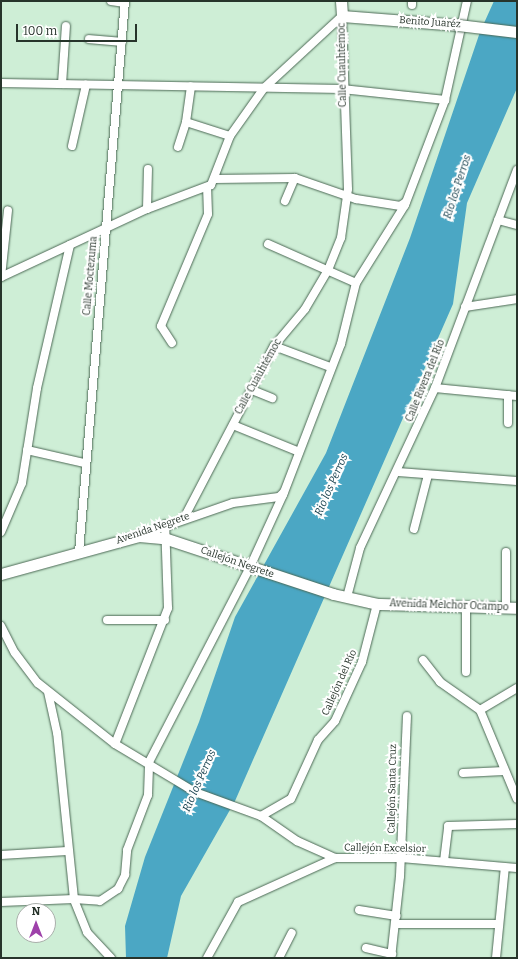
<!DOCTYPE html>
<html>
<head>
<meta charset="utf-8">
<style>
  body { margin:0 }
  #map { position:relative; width:518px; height:959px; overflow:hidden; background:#ceeed6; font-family:Bitter,serif }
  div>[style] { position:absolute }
  .water>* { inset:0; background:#4ba7c4 }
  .roads { filter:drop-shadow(0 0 1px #4c6955) drop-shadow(0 0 1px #4c6955) }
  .street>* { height:8px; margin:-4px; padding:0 4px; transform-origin:4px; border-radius:4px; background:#fff }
  .secondary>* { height:11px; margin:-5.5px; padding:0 5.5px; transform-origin:5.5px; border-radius:5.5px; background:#fff }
  .bridges { filter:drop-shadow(0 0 1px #4c6955) drop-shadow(0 0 1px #4c6955) }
  .secondary-bridge>* { height:11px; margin:-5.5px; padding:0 5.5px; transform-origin:5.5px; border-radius:5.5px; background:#fff }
  span { translate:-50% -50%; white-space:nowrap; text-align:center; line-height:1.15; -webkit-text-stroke:4px #fff; paint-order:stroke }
  .street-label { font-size:10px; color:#27342b }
  .water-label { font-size:11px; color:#19424f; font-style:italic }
  .frame { position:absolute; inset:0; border:2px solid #27342b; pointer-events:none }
  .north { position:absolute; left:16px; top:903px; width:40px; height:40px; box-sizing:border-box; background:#fff; border:1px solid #a9aeaa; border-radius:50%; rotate:0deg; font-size:11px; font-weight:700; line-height:16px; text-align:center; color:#27342b }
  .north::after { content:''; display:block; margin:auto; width:14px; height:18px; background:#9e41aa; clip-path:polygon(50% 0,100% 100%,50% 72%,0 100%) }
  .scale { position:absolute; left:16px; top:24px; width:121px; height:18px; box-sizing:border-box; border:2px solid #27342b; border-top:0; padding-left:5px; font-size:12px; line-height:14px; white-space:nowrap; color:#27342b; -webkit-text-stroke:3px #fff; paint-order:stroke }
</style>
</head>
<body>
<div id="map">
  <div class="water">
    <div style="clip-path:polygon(494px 1px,517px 1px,517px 88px,467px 203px,453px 304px,235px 801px,181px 896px,167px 958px,126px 958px,125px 926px,145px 857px,199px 722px,235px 617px,326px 453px,410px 238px,480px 32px)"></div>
  </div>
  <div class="roads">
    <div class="street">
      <div style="left:111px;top:1px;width:14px;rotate:8deg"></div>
      <div style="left:412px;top:5px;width:4px;rotate:-90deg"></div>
      <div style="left:89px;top:39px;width:33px;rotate:5deg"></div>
      <div style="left:1px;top:83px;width:341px;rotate:1deg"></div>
      <div style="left:342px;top:89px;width:104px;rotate:6.1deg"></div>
      <div style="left:62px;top:84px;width:58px;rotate:-86.1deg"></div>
      <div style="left:186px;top:122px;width:46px;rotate:17.7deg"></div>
      <div style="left:72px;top:146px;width:63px;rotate:-77.1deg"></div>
      <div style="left:178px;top:147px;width:26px;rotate:-72deg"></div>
      <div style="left:186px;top:122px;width:36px;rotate:-82deg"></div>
      <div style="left:214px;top:179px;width:81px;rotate:-0.7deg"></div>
      <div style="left:295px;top:178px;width:65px;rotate:19deg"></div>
      <div style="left:356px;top:199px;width:45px;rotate:9deg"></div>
      <div style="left:400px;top:206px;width:7px;rotate:-34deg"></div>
      <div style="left:285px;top:201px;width:25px;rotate:-67deg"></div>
      <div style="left:147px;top:209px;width:40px;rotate:-88.6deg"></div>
      <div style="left:498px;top:220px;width:20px;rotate:15deg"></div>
      <div style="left:268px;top:244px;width:96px;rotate:23.9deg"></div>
      <div style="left:1px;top:277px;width:161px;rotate:-25deg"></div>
      <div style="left:147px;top:209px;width:68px;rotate:-20.6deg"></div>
      <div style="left:211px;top:185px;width:53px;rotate:-68.8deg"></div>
      <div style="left:230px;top:136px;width:59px;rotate:-54.7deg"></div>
      <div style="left:264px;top:88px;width:106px;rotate:-42.7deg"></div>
      <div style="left:1px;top:277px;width:67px;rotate:-84deg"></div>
      <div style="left:465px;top:307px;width:53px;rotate:-8.7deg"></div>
      <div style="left:172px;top:343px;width:20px;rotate:-123deg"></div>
      <div style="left:161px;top:326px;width:121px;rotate:-67.2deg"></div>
      <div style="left:208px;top:214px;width:26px;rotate:-92deg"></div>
      <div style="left:274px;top:346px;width:60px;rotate:20.6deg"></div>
      <div style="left:435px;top:388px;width:82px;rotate:5.6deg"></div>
      <div style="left:252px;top:390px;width:22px;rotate:22deg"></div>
      <div style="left:508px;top:423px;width:28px;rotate:-90deg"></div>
      <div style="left:233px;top:425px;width:69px;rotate:22.1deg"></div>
      <div style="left:27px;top:450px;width:58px;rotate:12.8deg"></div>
      <div style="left:398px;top:472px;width:119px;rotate:4.3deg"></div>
      <div style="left:184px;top:518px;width:194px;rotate:-62.4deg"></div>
      <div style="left:274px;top:346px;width:48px;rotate:-50deg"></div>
      <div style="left:305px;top:309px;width:45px;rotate:-59.5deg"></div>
      <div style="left:328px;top:270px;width:35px;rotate:-68deg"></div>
      <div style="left:341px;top:238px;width:49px;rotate:-81.9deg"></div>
      <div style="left:348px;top:189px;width:173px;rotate:-92deg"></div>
      <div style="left:414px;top:529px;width:56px;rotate:-75.5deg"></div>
      <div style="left:1px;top:532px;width:53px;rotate:-66.8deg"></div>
      <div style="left:22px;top:483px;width:96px;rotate:-81deg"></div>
      <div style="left:37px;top:388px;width:147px;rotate:-77deg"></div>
      <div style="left:141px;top:535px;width:97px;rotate:-19.2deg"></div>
      <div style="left:233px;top:503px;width:46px;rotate:-7.4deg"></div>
      <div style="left:279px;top:497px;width:7px;rotate:-45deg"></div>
      <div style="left:79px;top:552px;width:553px;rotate:-85.23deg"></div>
      <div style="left:506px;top:552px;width:56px;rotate:90deg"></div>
      <div style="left:347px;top:597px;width:51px;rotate:-75.1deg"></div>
      <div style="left:360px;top:548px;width:177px;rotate:-64.9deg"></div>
      <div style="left:435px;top:388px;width:233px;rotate:-69.4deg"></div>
      <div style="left:466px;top:608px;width:64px;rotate:90deg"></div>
      <div style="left:107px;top:620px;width:58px"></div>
      <div style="left:1px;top:626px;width:30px;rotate:63deg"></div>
      <div style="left:15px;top:653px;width:38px;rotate:53deg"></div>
      <div style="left:38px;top:683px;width:98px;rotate:38.4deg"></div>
      <div style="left:115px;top:744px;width:93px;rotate:31deg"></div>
      <div style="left:195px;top:792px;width:70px;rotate:20deg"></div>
      <div style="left:261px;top:816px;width:44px;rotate:34.8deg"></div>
      <div style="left:297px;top:841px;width:42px;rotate:24.1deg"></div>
      <div style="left:335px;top:858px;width:66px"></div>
      <div style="left:401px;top:858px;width:116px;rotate:4.9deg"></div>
      <div style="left:423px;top:660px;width:28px;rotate:52deg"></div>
      <div style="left:440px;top:682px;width:49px;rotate:35deg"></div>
      <div style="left:480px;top:710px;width:96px;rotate:67.4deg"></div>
      <div style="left:480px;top:710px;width:43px;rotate:-30.7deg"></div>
      <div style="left:115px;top:744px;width:146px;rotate:-68.7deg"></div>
      <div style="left:168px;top:608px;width:84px;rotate:-92deg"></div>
      <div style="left:463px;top:773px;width:41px;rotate:-2.8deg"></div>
      <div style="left:261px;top:816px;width:34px;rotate:-30deg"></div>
      <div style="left:291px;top:799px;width:65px;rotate:-65.4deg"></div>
      <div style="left:318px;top:740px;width:25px;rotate:-48deg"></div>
      <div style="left:335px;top:721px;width:65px;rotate:-65.4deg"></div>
      <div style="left:362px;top:662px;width:60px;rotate:-75.5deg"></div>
      <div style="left:1px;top:855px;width:66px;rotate:-3.5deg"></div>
      <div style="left:444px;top:861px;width:35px;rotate:-83deg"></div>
      <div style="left:448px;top:826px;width:69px;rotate:-1.7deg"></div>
      <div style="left:1px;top:902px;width:73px;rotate:-2.4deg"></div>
      <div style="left:74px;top:899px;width:167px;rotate:-95.8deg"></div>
      <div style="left:57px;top:733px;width:42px;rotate:-102.4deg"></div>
      <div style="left:359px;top:910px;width:38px;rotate:9deg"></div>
      <div style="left:396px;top:924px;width:102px"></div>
      <div style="left:366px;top:948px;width:27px;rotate:13deg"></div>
      <div style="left:111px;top:958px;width:35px;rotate:-133deg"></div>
      <div style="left:87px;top:932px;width:35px;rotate:-112deg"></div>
      <div style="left:74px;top:899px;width:26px;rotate:4deg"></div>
      <div style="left:100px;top:901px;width:22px;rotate:-34deg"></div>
      <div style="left:118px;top:889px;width:16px;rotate:-63deg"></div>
      <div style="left:125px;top:875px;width:25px;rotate:-85deg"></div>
      <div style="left:127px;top:850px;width:59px;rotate:-69.1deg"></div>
      <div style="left:148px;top:795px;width:33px;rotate:-88deg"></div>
      <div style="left:149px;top:762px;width:220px;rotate:-62.6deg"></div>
      <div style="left:250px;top:567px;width:79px;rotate:-65.4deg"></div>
      <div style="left:283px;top:495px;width:162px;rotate:-69deg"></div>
      <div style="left:341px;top:344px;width:63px;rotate:-76.2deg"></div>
      <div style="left:356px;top:283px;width:92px;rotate:-57.9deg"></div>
      <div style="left:405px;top:205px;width:112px;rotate:-69.1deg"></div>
      <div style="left:445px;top:100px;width:101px;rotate:-77.5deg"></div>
      <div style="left:207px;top:958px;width:64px;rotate:-61deg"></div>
      <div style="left:238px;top:902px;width:107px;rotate:-24.4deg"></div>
      <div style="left:279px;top:958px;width:28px;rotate:-63deg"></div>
      <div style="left:391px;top:958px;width:82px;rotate:-83.7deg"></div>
      <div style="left:400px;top:876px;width:160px;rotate:-87.5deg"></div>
      <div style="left:496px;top:958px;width:91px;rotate:-84.4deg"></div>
    </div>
    <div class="secondary">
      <div style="left:341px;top:1px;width:15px;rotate:86deg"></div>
      <div style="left:342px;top:16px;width:116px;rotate:4.4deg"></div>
      <div style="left:1px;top:574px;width:143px;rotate:-15.4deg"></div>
      <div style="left:139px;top:536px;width:25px;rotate:5deg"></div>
      <div style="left:164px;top:538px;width:178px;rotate:18.3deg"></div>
      <div style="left:333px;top:594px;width:45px;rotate:12.8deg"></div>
      <div style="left:377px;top:604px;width:140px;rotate:1.6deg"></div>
    </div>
  </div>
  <div class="bridges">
    <div class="secondary-bridge">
      <div style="left:458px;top:25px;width:59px;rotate:6.8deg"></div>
    </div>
  </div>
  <div class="street-label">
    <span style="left:430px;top:23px;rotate:4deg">Benito Juaréz</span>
    <span style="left:343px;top:65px;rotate:-91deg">Calle Cuauhtémoc</span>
    <span style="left:91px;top:276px;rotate:-85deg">Calle Moctezuma</span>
    <span style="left:259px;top:377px;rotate:-61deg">Calle Cuauhtémoc</span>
    <span style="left:426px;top:381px;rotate:-68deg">Calle Rivera del Río</span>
    <span style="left:153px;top:529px;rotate:-19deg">Avenida Negrete</span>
    <span style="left:237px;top:563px;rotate:19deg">Callejón Negrete</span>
    <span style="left:449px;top:606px;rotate:2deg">Avenida Melchor Ocampo</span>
    <span style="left:340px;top:683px;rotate:-66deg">Callejón del Río</span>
    <span style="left:393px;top:789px;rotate:-89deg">Callejón Santa Cruz</span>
    <span style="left:385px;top:849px;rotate:1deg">Callejón Excelsior</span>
  </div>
  <div class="water-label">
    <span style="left:458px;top:187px;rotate:-72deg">Rio los Perros</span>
    <span style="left:332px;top:485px;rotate:-66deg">Rio los Perros</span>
    <span style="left:200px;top:781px;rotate:-66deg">Rio los Perros</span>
  </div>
  <div class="frame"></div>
  <div class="north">N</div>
  <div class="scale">100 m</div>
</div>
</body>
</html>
